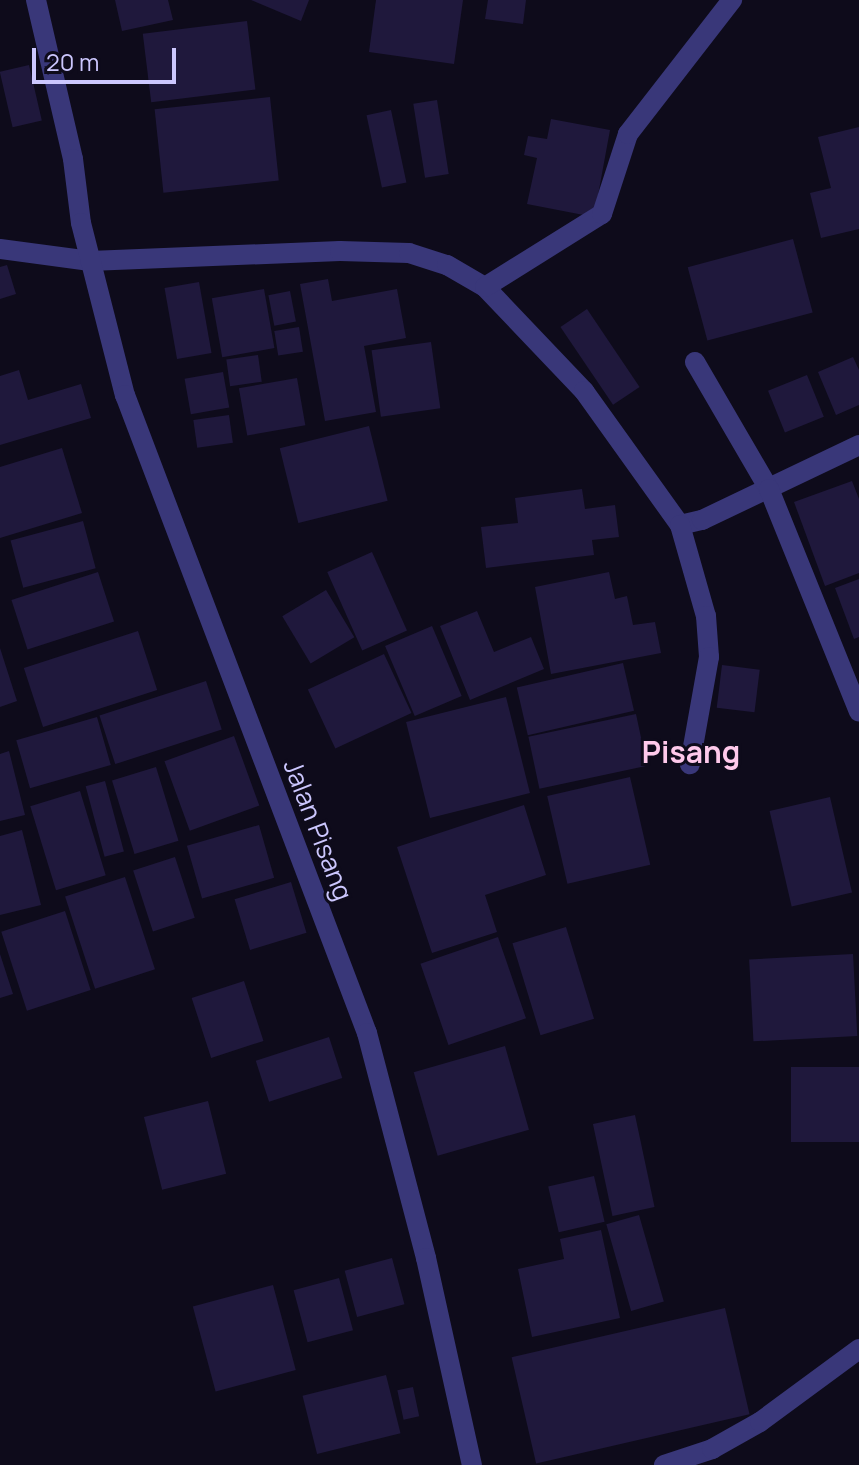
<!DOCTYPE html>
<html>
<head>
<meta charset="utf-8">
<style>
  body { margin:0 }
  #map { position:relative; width:859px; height:1465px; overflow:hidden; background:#0e0b1b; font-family:Manrope,sans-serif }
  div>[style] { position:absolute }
  .building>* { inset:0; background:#1f183c; transform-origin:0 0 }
  .minor>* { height:20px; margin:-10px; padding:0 10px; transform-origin:10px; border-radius:10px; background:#393779 }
  .tertiary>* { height:20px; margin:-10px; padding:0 10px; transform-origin:10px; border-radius:10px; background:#393779 }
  span { translate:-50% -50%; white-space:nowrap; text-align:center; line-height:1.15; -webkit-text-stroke:6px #0e0b1b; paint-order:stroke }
  .street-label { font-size:26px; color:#ccc7fe }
  .quarter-label { font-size:30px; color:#fec9eb; font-weight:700 }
  .scale { position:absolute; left:32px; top:48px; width:144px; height:36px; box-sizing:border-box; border:4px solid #ccc7fe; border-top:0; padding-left:10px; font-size:24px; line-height:28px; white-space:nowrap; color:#ccc7fe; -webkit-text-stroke:6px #0e0b1b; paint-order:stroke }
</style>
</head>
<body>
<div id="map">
  <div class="building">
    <div style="clip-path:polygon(115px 0,168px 0,173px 20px,122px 31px)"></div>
    <div style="clip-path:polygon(251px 0,309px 0,301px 21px)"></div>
    <div style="clip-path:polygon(376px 0,463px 0,454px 64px,369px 52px)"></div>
    <div style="clip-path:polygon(488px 0,526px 0,523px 24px,485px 19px)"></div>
    <div style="left:247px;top:21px;width:69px;height:105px;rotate:83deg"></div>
    <div style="left:29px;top:65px;width:57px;height:30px;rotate:77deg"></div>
    <div style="left:270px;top:97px;width:84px;height:116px;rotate:84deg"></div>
    <div style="left:437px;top:100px;width:75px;height:24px;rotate:81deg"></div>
    <div style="left:391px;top:110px;width:74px;height:25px;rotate:78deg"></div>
    <div style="clip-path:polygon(551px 119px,610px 130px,594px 217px,527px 204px,537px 158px,524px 155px,528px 136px,547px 139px)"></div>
    <div style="clip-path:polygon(859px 127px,859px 229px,821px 238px,810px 193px,831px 188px,818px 137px)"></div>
    <div style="left:793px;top:239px;width:76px;height:109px;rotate:75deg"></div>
    <div style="clip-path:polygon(7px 265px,16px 294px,0 299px,0 267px)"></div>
    <div style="clip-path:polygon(328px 279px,332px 301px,397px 289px,406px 338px,364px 346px,376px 412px,325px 421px,300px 284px)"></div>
    <div style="left:199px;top:282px;width:72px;height:35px;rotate:80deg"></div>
    <div style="left:264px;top:289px;width:60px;height:53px;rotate:80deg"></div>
    <div style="left:290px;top:291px;width:31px;height:22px;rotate:79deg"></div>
    <div style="left:587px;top:309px;width:94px;height:32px;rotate:56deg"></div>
    <div style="left:299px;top:327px;width:25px;height:25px;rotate:81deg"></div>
    <div style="left:431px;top:342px;width:67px;height:60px;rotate:82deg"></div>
    <div style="left:258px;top:355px;width:27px;height:32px;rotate:82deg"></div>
    <div style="clip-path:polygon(853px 357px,859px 370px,859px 405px,836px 415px,818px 372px)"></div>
    <div style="clip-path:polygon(19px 370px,28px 400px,81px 384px,91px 418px,0 445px,0 376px)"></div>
    <div style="left:223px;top:372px;width:36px;height:39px;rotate:80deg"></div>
    <div style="left:807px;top:375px;width:45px;height:42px;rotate:68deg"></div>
    <div style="left:297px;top:378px;width:48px;height:59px;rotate:80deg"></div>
    <div style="left:229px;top:415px;width:28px;height:36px;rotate:82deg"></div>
    <div style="left:369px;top:426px;width:77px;height:92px;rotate:76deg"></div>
    <div style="clip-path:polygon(62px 448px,82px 513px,0 538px,0 467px)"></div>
    <div style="clip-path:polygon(852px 481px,859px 499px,859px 573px,825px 586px,794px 502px)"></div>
    <div style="clip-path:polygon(582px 489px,585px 509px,615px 505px,619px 537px,592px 540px,594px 555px,486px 568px,481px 527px,518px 523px,515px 498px)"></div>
    <div style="left:83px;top:521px;width:49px;height:75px;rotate:75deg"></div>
    <div style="left:372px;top:552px;width:86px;height:49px;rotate:66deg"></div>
    <div style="left:98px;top:572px;width:52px;height:91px;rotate:72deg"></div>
    <div style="clip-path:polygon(609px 572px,615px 599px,627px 596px,633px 625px,655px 622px,661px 653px,551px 674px,535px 587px)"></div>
    <div style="clip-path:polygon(859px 579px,859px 637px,854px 639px,835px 588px)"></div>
    <div style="left:326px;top:590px;width:55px;height:51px;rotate:59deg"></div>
    <div style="clip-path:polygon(477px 611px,494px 652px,531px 637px,544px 669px,470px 700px,440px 626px)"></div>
    <div style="left:432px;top:626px;width:76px;height:51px;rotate:67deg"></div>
    <div style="left:138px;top:631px;width:62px;height:120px;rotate:72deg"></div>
    <div style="clip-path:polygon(0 648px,17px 701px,0 707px)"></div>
    <div style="left:384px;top:654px;width:65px;height:84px;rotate:65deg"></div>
    <div style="left:623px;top:663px;width:49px;height:109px;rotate:77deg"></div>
    <div style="left:722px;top:665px;width:38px;height:43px;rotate:7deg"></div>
    <div style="left:206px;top:681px;width:51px;height:112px;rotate:72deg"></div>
    <div style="left:506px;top:697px;width:99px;height:103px;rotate:76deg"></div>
    <div style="left:636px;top:714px;width:53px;height:110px;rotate:78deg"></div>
    <div style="left:97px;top:717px;width:50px;height:84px;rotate:74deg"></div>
    <div style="left:234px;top:736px;width:74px;height:74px;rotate:70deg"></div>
    <div style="clip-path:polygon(9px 751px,25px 815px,0 821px,0 754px)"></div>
    <div style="left:156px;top:767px;width:77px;height:46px;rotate:73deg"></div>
    <div style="left:630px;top:777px;width:90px;height:85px;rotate:77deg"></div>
    <div style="left:105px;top:781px;width:73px;height:20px;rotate:75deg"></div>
    <div style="left:80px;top:791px;width:88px;height:52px;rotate:73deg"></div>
    <div style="left:830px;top:797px;width:98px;height:62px;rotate:77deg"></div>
    <div style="clip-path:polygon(524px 805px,546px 875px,485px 895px,497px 932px,432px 953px,397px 847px)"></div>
    <div style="left:259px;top:825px;width:55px;height:75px;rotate:74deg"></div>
    <div style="clip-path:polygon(22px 830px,41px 905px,0 915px,0 836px)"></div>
    <div style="left:175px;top:857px;width:64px;height:44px;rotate:72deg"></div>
    <div style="left:125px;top:877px;width:97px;height:63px;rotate:72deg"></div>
    <div style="left:291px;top:882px;width:53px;height:59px;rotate:73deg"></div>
    <div style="left:65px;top:911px;width:83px;height:67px;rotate:72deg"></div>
    <div style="left:566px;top:927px;width:96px;height:56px;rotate:73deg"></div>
    <div style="left:498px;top:937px;width:86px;height:82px;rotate:71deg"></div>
    <div style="clip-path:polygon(0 954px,13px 994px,0 998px)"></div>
    <div style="left:853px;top:954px;width:82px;height:104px;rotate:87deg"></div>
    <div style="left:244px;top:981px;width:63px;height:55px;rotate:72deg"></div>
    <div style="left:329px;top:1037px;width:43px;height:77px;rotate:72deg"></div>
    <div style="left:505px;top:1046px;width:87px;height:95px;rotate:74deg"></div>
    <div style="left:859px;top:1067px;width:75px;height:68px;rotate:90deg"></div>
    <div style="left:208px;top:1101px;width:75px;height:66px;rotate:76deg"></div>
    <div style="left:635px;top:1115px;width:94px;height:43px;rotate:78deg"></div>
    <div style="left:594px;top:1176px;width:47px;height:47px;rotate:77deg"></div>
    <div style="left:639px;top:1215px;width:90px;height:34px;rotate:74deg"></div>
    <div style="clip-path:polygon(601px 1230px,620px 1318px,532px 1337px,518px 1269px,564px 1259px,560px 1239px)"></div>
    <div style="left:392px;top:1258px;width:48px;height:49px;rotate:75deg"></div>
    <div style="left:339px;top:1278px;width:54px;height:47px;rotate:75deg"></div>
    <div style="left:273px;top:1285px;width:88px;height:83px;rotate:75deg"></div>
    <div style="left:725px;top:1308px;width:109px;height:219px;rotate:77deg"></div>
    <div style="left:386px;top:1375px;width:60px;height:86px;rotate:76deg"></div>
    <div style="left:413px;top:1387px;width:30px;height:16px;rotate:78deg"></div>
  </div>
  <div class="minor">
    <div style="left:0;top:249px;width:91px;rotate:7.6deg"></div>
    <div style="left:90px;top:261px;width:250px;rotate:-2.3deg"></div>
    <div style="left:340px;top:251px;width:69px;rotate:1.7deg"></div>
    <div style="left:409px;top:253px;width:40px;rotate:18deg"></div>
    <div style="left:447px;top:265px;width:44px;rotate:30.1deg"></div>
    <div style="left:485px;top:287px;width:144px;rotate:46.4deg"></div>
    <div style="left:584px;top:391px;width:165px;rotate:54.4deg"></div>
    <div style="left:680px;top:525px;width:23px;rotate:-13deg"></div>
    <div style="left:702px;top:520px;width:174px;rotate:-25.5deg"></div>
    <div style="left:485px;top:287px;width:138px;rotate:-32deg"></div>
    <div style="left:602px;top:214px;width:84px;rotate:-72deg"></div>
    <div style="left:628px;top:134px;width:170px;rotate:-52.2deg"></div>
    <div style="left:695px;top:362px;width:147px;rotate:59.8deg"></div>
    <div style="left:769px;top:489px;width:240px;rotate:68deg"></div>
    <div style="left:680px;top:525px;width:95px;rotate:74.1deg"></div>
    <div style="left:706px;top:616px;width:41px;rotate:85.8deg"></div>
    <div style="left:709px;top:657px;width:109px;rotate:100.1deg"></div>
    <div style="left:664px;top:1465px;width:51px;rotate:-18.4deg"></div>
    <div style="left:712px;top:1449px;width:55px;rotate:-29.4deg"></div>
    <div style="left:760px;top:1422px;width:123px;rotate:-36.4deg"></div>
  </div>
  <div class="tertiary">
    <div style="left:36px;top:0;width:163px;rotate:76.9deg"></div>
    <div style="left:73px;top:159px;width:64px;rotate:82.9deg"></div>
    <div style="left:81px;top:223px;width:178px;rotate:75.7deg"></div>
    <div style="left:125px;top:395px;width:682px;rotate:69.23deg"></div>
    <div style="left:367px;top:1033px;width:233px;rotate:75.3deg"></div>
    <div style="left:426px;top:1258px;width:212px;rotate:77.5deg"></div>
  </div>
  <div class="street-label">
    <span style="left:318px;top:830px;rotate:69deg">Jalan Pisang</span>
  </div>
  <div class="quarter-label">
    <span style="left:691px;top:752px">Pisang</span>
  </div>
  <div class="scale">20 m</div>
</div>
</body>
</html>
